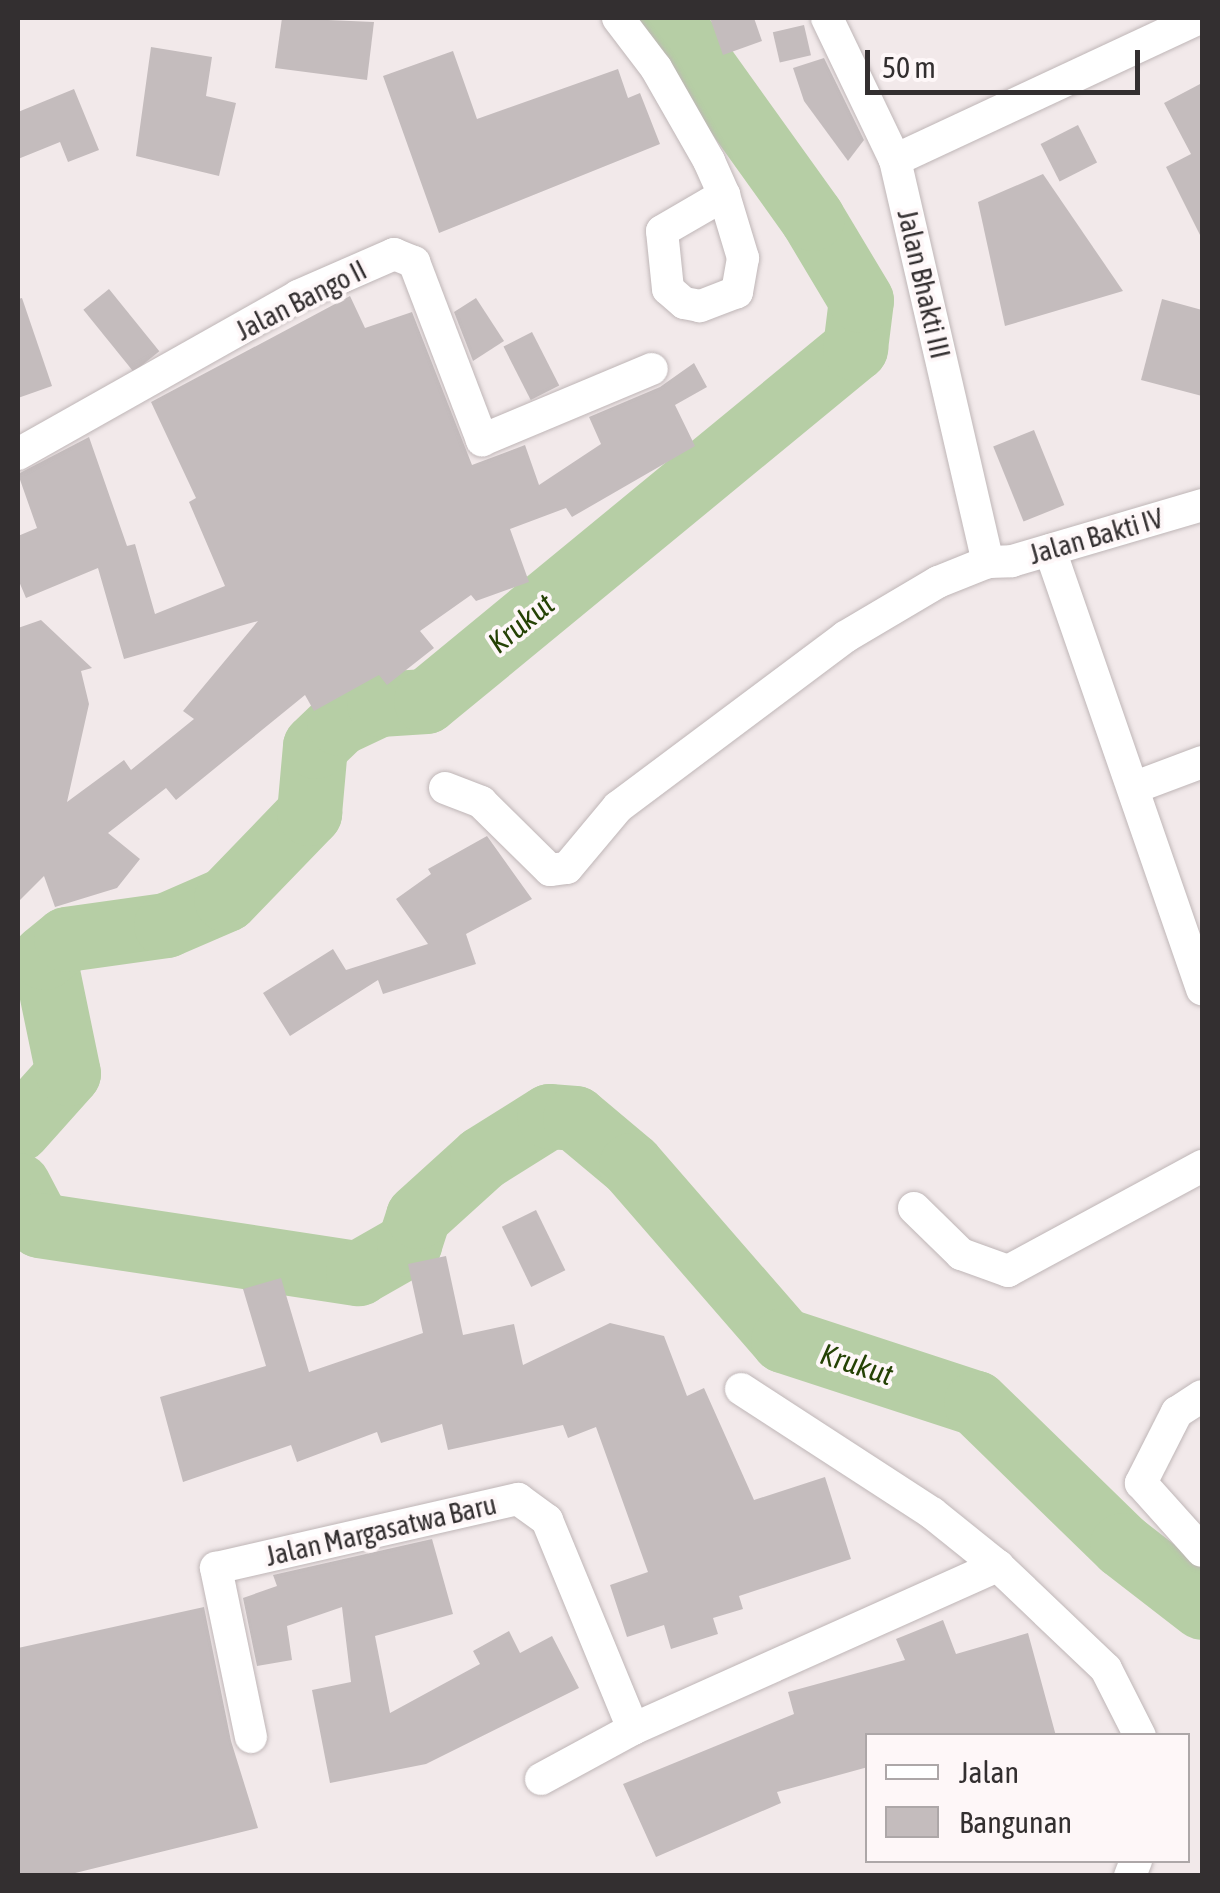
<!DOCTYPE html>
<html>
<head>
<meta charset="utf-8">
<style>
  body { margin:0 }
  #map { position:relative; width:1220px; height:1893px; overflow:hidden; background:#f2e9ea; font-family:"Asap Condensed",sans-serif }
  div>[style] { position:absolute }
  .river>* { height:65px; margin:-32.5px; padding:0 32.5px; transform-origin:32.5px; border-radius:32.5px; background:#b6cea5 }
  .building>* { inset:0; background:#c4bcbd; transform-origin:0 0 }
  .roads { filter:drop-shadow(0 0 2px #bfb6b7) drop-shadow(0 0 2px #bfb6b7) }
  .street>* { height:32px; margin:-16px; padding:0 16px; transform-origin:16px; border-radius:16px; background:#fff }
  span { translate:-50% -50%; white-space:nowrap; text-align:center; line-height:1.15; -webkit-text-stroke:8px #fef7f8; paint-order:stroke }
  .street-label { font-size:28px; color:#332f30 }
  .water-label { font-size:30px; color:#254205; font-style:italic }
  .frame { position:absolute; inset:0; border:20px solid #332f30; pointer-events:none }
  .legend { position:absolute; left:865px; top:1733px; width:325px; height:130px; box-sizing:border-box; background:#fef7f8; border:2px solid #ada7a8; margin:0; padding:12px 18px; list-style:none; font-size:30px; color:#332f30 }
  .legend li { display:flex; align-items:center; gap:20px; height:50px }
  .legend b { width:50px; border:2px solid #ada7a8 }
  .scale { position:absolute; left:865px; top:50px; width:275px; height:45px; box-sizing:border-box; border:5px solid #332f30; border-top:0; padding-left:12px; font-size:30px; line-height:35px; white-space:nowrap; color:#332f30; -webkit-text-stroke:8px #fef7f8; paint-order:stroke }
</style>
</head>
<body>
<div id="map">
  <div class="river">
    <div style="left:18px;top:1129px;width:75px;rotate:-48.2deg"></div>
    <div style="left:68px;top:1073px;width:118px;rotate:-101.7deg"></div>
    <div style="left:44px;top:957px;width:28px;rotate:-39deg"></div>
    <div style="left:66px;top:939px;width:101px;rotate:-8deg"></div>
    <div style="left:166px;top:925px;width:65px;rotate:-23.4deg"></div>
    <div style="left:226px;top:899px;width:120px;rotate:-46deg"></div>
    <div style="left:309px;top:813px;width:67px;rotate:-84.9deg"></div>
    <div style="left:315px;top:746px;width:33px;rotate:-44deg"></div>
    <div style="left:339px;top:723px;width:44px;rotate:-25.4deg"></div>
    <div style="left:379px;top:704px;width:47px;rotate:-3.7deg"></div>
    <div style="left:426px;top:701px;width:556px;rotate:-39.45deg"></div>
    <div style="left:855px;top:348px;width:48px;rotate:-82.9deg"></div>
    <div style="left:861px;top:300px;width:96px;rotate:-120.9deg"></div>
    <div style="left:812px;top:218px;width:246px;rotate:-125.6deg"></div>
    <div style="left:18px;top:1185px;width:45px;rotate:62.3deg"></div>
    <div style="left:39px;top:1225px;width:323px;rotate:8.6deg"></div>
    <div style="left:358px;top:1273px;width:59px;rotate:-29.6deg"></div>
    <div style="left:409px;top:1244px;width:29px;rotate:-72deg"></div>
    <div style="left:418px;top:1216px;width:86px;rotate:-42.2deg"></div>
    <div style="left:482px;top:1158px;width:79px;rotate:-32.1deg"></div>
    <div style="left:549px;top:1116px;width:26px;rotate:4deg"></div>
    <div style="left:575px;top:1118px;width:73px;rotate:40deg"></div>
    <div style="left:631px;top:1165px;width:232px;rotate:49deg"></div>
    <div style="left:783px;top:1340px;width:203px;rotate:18.1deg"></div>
    <div style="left:976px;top:1403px;width:204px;rotate:44.2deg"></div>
    <div style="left:1122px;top:1545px;width:101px;rotate:37.8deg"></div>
  </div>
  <div class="building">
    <div style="clip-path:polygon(282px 18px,374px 22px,367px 80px,275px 68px)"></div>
    <div style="clip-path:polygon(710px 18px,754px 18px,762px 41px,723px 55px)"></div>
    <div style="left:804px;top:25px;width:31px;height:32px;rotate:77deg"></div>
    <div style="clip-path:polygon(151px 47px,212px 57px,206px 96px,236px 103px,219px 176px,136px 156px)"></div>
    <div style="clip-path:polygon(453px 51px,477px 119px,618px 69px,628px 98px,640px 93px,660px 144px,439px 233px,383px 76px)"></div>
    <div style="clip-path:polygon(824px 58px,864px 140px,848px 161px,804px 101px,793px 68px)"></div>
    <div style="clip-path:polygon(1202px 83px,1202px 239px,1166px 167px,1191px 154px,1164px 103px)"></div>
    <div style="clip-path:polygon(74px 89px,99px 150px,68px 162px,60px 142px,18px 159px,18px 112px)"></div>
    <div style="left:1078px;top:125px;width:42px;height:42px;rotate:63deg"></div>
    <div style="clip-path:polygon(1043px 174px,1123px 291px,1005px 326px,978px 202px)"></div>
    <div style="left:109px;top:289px;width:80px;height:33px;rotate:51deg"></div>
    <div style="clip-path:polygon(350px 296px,365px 328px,412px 312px,472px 465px,525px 445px,539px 485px,601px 444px,589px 417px,660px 387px,694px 363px,707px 387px,675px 405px,695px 446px,572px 517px,566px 508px,510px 529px,529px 582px,476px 601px,471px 595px,420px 631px,434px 648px,387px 685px,379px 675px,314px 711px,305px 695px,176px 800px,166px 788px,108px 833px,140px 859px,117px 888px,55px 907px,44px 876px,18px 902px,18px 628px,41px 620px,92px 668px,81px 671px,89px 704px,67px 802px,124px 760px,131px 770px,194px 719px,183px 711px,258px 621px,124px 659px,98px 568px,26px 598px,18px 579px,18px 536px,37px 528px,18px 474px,89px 437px,127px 546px,135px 544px,155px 614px,225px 586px,189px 502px,196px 498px,151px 402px)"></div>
    <div style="clip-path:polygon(22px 298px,52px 386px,18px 398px,18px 299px)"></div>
    <div style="clip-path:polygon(476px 298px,504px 341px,473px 361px,454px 312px)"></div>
    <div style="clip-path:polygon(1162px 299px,1202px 310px,1202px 396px,1141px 380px)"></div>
    <div style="left:532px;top:332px;width:60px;height:32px;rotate:63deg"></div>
    <div style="left:1034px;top:430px;width:81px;height:44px;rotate:68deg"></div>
    <div style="clip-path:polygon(487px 836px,532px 899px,466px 934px,476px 964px,383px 994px,378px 980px,290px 1036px,263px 993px,333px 949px,346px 970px,428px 944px,396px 899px,431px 874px,428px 869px)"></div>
    <div style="left:536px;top:1210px;width:67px;height:38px;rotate:64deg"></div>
    <div style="clip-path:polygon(446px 1256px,463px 1335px,514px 1324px,523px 1365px,610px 1323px,664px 1336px,687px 1396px,704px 1388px,754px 1500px,825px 1477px,851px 1559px,739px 1596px,743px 1609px,713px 1618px,718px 1634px,671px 1649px,664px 1625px,627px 1637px,610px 1585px,648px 1572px,596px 1427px,568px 1438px,563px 1425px,448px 1450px,442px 1424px,381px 1443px,377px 1432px,297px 1462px,291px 1445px,183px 1482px,160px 1397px,266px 1366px,243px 1289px,281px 1278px,309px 1372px,423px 1333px,408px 1264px)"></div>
    <div style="clip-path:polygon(432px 1539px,453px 1614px,375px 1636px,390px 1713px,480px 1664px,473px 1651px,509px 1631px,520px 1653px,552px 1636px,579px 1688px,426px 1764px,330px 1783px,312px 1690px,351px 1682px,342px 1607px,287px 1626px,292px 1660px,257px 1666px,243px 1598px,277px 1586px,273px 1575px)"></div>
    <div style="clip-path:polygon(204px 1607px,231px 1741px,258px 1828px,63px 1876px,18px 1876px,18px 1648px)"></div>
    <div style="clip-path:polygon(943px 1620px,956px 1654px,1028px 1633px,1056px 1736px,868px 1736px,868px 1767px,777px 1792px,781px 1803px,656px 1857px,623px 1784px,794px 1714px,788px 1692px,905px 1660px,896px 1639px)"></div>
  </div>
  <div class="roads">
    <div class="street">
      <div style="left:618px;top:18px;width:63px;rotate:52.8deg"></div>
      <div style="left:656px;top:68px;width:107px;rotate:60.3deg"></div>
      <div style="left:709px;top:161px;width:37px;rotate:66deg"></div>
      <div style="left:724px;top:195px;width:66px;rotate:73.2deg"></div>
      <div style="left:743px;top:258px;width:35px;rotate:100deg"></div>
      <div style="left:737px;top:292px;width:40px;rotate:159deg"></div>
      <div style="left:700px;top:306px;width:16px;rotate:-169deg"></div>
      <div style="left:684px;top:303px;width:21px;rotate:-139deg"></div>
      <div style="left:668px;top:289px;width:58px;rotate:-95.9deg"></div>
      <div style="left:662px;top:231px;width:72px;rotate:-30.1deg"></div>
      <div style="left:827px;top:18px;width:157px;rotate:64.4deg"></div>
      <div style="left:895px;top:160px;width:413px;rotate:77deg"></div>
      <div style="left:895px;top:160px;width:336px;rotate:-25deg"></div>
      <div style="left:18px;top:454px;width:322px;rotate:-29.4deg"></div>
      <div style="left:298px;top:296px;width:105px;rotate:-23.6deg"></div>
      <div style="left:394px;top:254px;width:22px;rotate:22deg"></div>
      <div style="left:414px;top:262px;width:191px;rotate:69.1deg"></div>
      <div style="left:482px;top:440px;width:184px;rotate:-22.7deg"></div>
      <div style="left:1050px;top:550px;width:465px;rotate:70.9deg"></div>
      <div style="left:445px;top:788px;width:39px;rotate:21deg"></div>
      <div style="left:481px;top:802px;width:97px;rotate:44.6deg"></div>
      <div style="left:550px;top:870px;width:17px;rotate:-7deg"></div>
      <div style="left:567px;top:868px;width:80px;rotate:-50.1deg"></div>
      <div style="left:618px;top:807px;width:284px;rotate:-36.8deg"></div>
      <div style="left:845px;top:637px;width:108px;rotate:-30.6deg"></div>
      <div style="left:938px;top:582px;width:54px;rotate:-21.8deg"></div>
      <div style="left:988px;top:562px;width:24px;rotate:-2deg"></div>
      <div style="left:1012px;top:561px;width:198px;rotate:-16.4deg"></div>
      <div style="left:1133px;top:788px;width:74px;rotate:-20.6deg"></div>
      <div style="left:914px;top:1208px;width:66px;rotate:44.4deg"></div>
      <div style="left:961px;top:1254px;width:50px;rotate:19.9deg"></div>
      <div style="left:1008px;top:1271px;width:221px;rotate:-28.4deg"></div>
      <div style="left:741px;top:1389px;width:228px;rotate:33deg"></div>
      <div style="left:932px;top:1513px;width:85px;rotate:38.8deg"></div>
      <div style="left:1202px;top:1396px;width:30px;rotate:147deg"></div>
      <div style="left:1177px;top:1412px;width:80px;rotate:116.9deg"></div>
      <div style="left:1141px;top:1483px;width:91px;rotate:48.1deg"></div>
      <div style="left:251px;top:1737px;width:173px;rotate:-101.7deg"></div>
      <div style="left:216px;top:1568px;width:310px;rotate:-12.9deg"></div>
      <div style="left:518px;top:1499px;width:36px;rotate:36deg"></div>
      <div style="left:547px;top:1520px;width:226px;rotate:67.6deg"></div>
      <div style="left:633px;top:1729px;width:400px;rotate:-24.1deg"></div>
      <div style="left:998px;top:1566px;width:149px;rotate:43.6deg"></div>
      <div style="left:1106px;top:1669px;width:75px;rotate:63.1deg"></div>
      <div style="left:541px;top:1779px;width:105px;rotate:-28.5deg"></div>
      <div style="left:1130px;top:1876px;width:17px;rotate:-69deg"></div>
    </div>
  </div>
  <div class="street-label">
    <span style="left:924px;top:284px;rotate:77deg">Jalan Bhakti III</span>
    <span style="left:301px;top:300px;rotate:-27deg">Jalan Bango II</span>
    <span style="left:1096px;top:536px;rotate:-16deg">Jalan Bakti IV</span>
    <span style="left:381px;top:1530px;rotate:-13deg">Jalan Margasatwa Baru</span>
  </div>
  <div class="water-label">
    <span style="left:521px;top:623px;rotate:-39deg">Krukut</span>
    <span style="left:857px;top:1364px;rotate:18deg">Krukut</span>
  </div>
  <div class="frame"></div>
  <ul class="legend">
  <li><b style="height:12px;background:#fff"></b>Jalan</li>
  <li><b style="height:28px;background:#c4bcbd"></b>Bangunan</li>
  </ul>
  <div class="scale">50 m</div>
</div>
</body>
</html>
